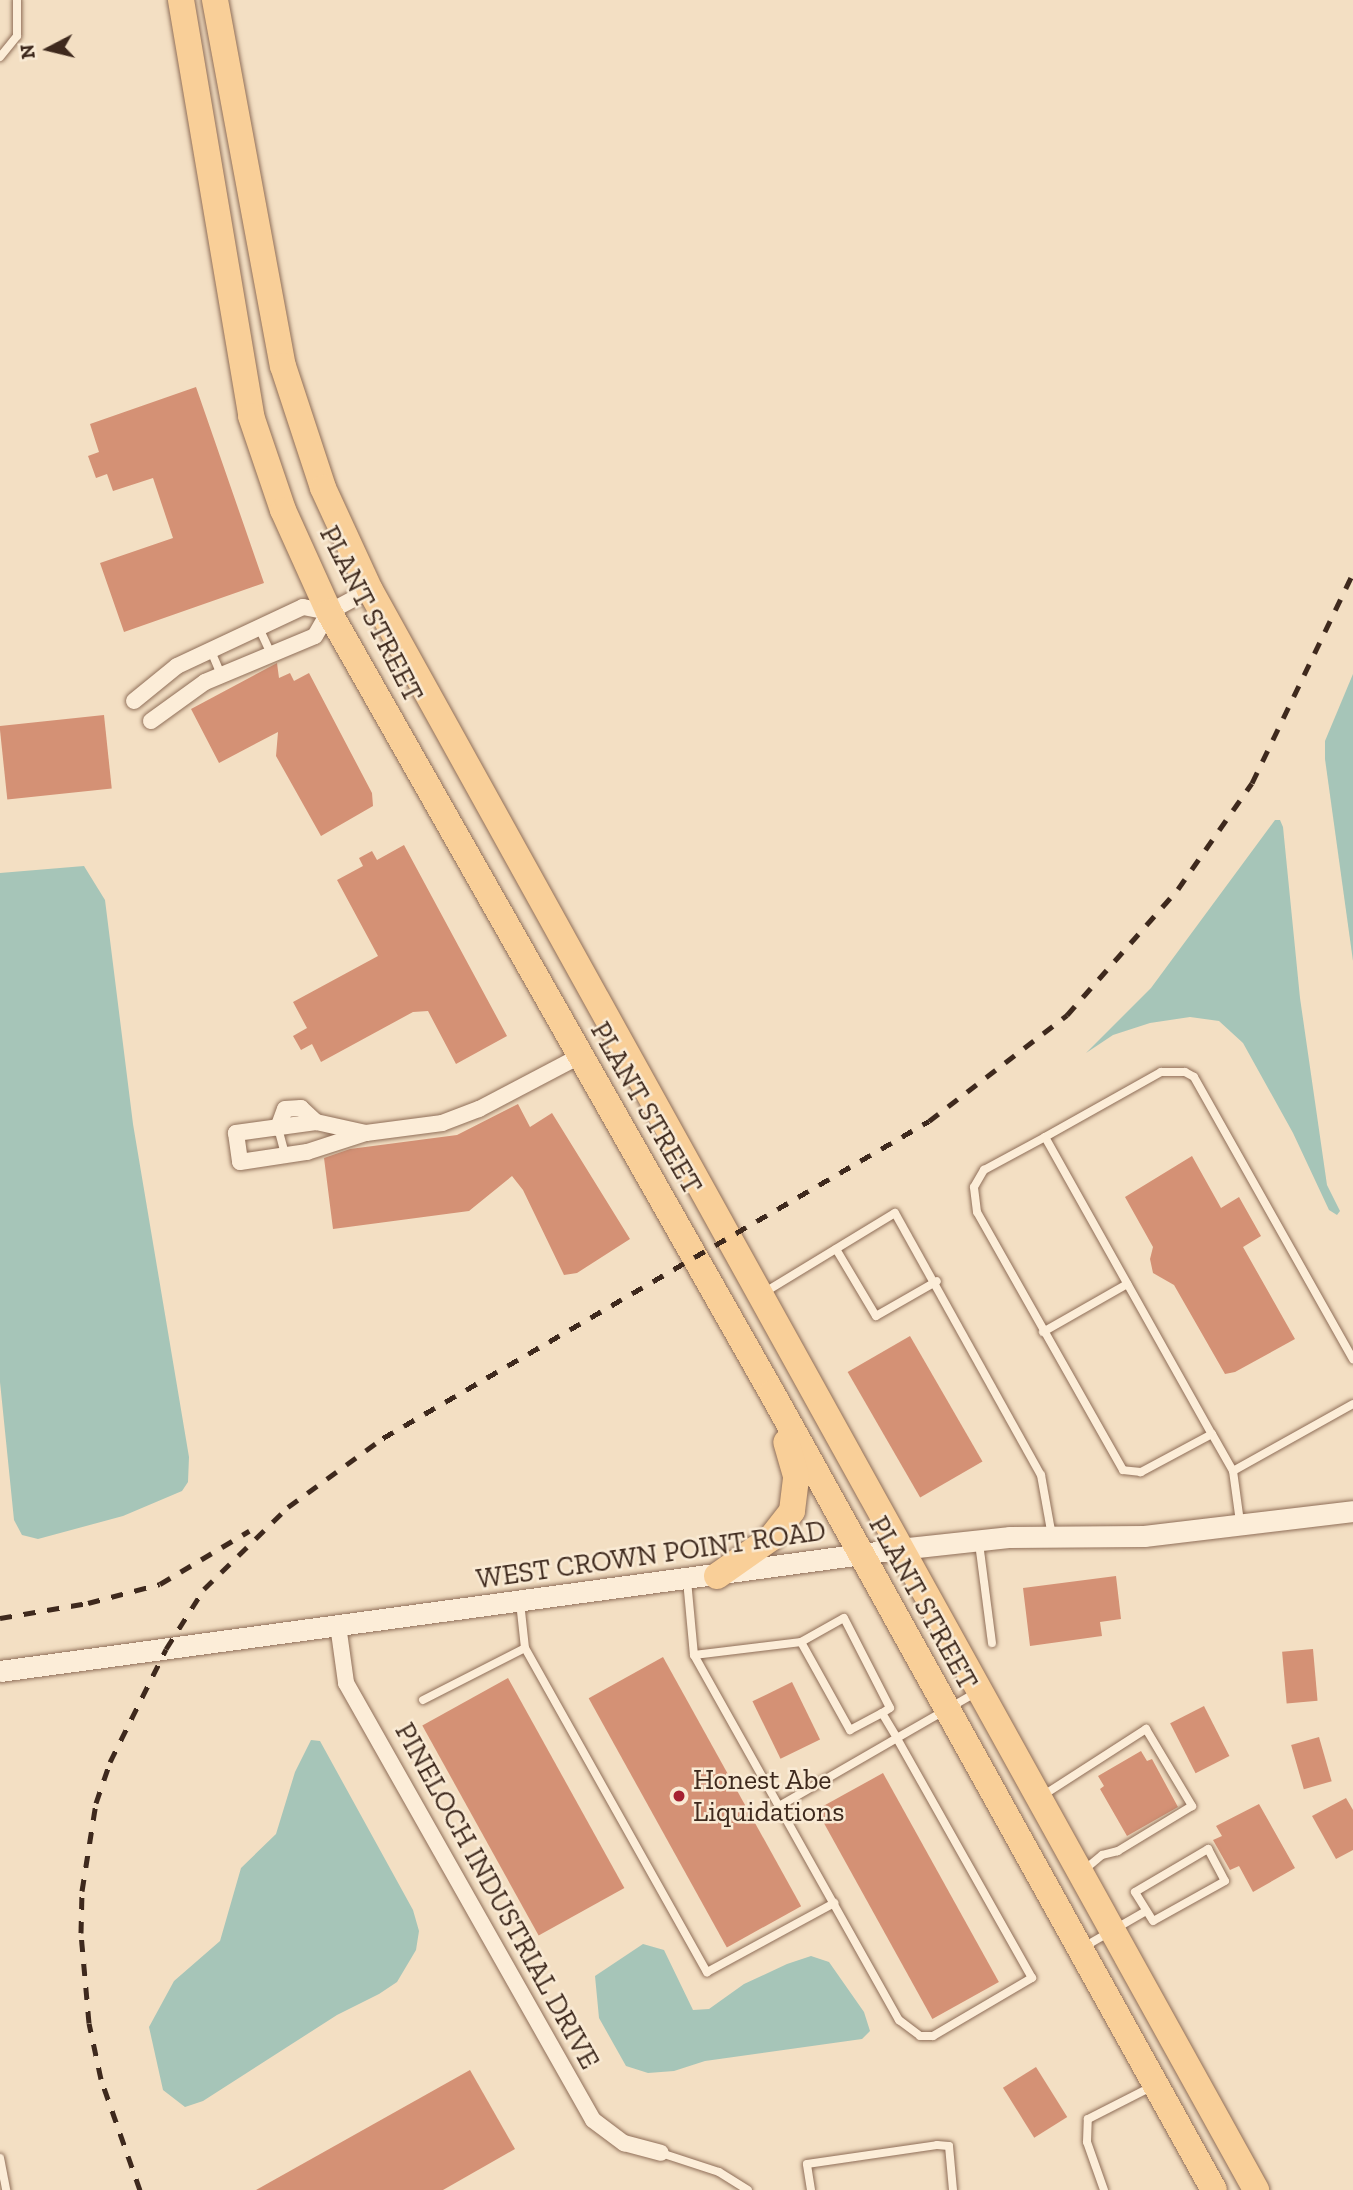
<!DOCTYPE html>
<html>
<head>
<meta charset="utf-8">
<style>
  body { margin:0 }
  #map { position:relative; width:1353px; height:2190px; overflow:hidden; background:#f3dfc3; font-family:"Zilla Slab",serif }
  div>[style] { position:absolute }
  .water>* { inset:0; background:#a6c5b8 }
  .building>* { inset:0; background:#d49175; transform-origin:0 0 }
  .roads { filter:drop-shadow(0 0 2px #8f6e58) drop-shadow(0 0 2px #8f6e58) }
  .service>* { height:8px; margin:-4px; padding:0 4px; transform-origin:4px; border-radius:4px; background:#fcedd8 }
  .minor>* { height:16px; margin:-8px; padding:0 8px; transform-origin:8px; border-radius:8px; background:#fcedd8 }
  .tertiary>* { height:21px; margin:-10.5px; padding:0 10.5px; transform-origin:10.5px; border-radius:10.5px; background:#fcedd8 }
  .primary>* { height:26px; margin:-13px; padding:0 13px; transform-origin:13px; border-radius:13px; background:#f9cf98 }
  .rail>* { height:5px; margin-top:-2.5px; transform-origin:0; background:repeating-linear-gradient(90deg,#3e291d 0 12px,transparent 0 24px) }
  .dots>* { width:19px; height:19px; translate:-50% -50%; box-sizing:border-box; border:4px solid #f9ead4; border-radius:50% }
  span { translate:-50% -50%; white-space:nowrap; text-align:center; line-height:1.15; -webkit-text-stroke:5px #f9ead4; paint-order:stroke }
  .street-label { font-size:28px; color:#3e291d }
  .poi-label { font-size:28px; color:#3e291d }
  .left { translate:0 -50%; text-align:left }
  .north { position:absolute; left:14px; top:14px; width:70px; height:70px; -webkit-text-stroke:5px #f9ead4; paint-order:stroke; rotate:263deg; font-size:19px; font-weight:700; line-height:28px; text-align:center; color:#3e291d }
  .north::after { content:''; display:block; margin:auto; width:24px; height:32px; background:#3e291d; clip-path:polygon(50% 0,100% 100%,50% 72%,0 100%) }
</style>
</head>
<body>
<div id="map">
  <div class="water">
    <div style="clip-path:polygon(1353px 674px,1353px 961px,1325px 759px,1325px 741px)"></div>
    <div style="clip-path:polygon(1275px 820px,1280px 820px,1283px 827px,1300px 998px,1327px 1185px,1340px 1211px,1337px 1215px,1329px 1210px,1293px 1133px,1243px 1043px,1219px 1021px,1190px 1017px,1150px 1023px,1113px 1035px,1086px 1053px,1151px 988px)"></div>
    <div style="clip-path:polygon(84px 866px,105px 900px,133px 1124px,189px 1457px,188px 1482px,182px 1491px,123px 1516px,38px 1539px,22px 1535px,14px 1520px,0 1382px,0 873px)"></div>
    <div style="clip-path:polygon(311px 1740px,320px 1741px,413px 1910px,419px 1931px,416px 1950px,397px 1982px,379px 1994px,337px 2015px,203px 2101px,185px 2107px,163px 2090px,149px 2027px,174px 1981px,220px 1941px,241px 1868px,276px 1834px,295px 1772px)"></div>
    <div style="clip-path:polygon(643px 1944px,664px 1950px,693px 2010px,709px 2009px,744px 1984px,787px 1964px,811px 1956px,829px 1962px,864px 2012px,870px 2031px,862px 2039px,705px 2061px,674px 2071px,648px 2073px,626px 2066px,599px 2018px,595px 1976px)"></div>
  </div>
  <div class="building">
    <div style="clip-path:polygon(196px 387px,264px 583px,124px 632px,100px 563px,173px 538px,153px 478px,113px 491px,107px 474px,96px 478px,88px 456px,99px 452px,90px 424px)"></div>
    <div style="clip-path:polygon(277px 663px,279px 678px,290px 673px,294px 681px,309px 673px,372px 793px,373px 806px,321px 836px,276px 756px,278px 732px,219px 763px,191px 709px)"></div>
    <div style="left:104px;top:715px;width:74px;height:105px;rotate:84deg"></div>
    <div style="clip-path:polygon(404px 845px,507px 1036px,456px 1064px,428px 1011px,413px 1012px,321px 1062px,312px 1044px,301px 1050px,293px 1036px,307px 1028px,293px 1002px,378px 956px,337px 880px,363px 866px,359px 858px,372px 851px,377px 860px)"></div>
    <div style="clip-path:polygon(518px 1104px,530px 1127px,552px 1113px,630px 1239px,577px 1273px,564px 1275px,523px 1190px,512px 1176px,469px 1211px,333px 1229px,324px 1158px,350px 1149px,457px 1135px)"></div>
    <div style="clip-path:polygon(1192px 1156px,1221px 1208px,1239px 1197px,1261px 1236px,1243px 1247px,1295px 1339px,1235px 1372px,1225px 1374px,1174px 1285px,1153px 1273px,1150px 1259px,1153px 1247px,1125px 1197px)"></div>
    <div style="left:910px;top:1336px;width:145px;height:72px;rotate:60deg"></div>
    <div style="clip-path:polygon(1116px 1576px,1121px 1619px,1100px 1622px,1102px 1636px,1030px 1646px,1023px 1588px)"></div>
    <div style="left:1313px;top:1649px;width:52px;height:31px;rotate:85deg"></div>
    <div style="left:663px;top:1657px;width:285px;height:85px;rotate:61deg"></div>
    <div style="left:508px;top:1678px;width:240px;height:98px;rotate:61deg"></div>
    <div style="left:792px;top:1682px;width:64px;height:44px;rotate:64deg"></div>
    <div style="left:1204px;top:1706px;width:56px;height:38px;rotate:63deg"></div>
    <div style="left:1319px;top:1737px;width:46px;height:29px;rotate:74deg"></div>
    <div style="clip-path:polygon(1141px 1751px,1147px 1761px,1152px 1759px,1178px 1807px,1127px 1836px,1100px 1789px,1104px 1786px,1098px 1776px)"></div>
    <div style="left:883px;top:1773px;width:239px;height:76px;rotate:61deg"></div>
    <div style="clip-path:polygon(1346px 1798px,1353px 1810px,1353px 1850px,1336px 1859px,1312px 1816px)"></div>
    <div style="clip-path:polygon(1259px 1804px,1295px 1868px,1253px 1892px,1239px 1866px,1230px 1870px,1213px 1840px,1222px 1836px,1216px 1826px)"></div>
    <div style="left:1036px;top:2067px;width:59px;height:39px;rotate:58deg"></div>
    <div style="clip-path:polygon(470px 2070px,515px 2149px,443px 2190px,256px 2190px)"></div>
  </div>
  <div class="roads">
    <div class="service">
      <div style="left:0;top:57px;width:27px;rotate:-51deg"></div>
      <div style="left:17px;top:36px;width:36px;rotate:-90deg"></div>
      <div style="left:259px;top:628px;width:29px;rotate:65deg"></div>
      <div style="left:211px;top:651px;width:26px;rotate:67deg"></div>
      <div style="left:278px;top:1128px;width:27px;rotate:75deg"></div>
      <div style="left:1045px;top:1137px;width:341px;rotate:60.7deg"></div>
      <div style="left:1212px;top:1434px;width:81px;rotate:151.8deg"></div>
      <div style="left:1141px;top:1472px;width:18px;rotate:-174deg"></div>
      <div style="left:1123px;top:1470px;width:296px;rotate:-119.5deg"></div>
      <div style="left:977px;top:1212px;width:25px;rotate:-97deg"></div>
      <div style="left:974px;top:1187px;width:20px;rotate:-60deg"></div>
      <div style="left:984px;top:1170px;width:69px;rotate:-28.4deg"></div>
      <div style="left:1045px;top:1137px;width:133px;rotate:-29.3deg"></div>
      <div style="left:1161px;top:1072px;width:24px"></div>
      <div style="left:1185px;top:1072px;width:10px;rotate:29deg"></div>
      <div style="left:1194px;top:1077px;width:324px;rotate:60.6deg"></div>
      <div style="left:836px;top:1249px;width:78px;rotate:59.2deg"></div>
      <div style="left:876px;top:1316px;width:70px;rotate:-29.8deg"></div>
      <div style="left:765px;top:1292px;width:152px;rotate:-31.3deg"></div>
      <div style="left:895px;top:1213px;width:300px;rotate:60.9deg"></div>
      <div style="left:1041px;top:1475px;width:62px;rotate:79.8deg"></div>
      <div style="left:1043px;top:1332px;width:97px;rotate:-29.7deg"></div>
      <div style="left:1212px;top:1434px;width:43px;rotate:60.4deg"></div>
      <div style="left:1240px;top:1522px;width:51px;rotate:-97.8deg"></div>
      <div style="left:1233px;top:1471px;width:137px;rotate:-29.2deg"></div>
      <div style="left:979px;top:1543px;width:101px;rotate:82.6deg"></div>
      <div style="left:687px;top:1580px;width:75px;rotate:84.7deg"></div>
      <div style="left:694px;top:1655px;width:419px;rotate:60.7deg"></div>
      <div style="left:899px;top:2020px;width:26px;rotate:37deg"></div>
      <div style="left:920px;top:2036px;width:13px"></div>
      <div style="left:933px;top:2036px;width:115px;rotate:-30.4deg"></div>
      <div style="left:1032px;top:1978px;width:275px;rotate:-119.4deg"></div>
      <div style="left:897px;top:1738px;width:92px;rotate:-29.9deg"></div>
      <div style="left:520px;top:1602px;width:46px;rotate:83.8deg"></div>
      <div style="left:525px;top:1648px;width:372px;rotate:60.7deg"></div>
      <div style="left:707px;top:1972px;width:145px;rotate:-28.5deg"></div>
      <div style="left:801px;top:1642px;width:49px;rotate:-29.2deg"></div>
      <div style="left:844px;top:1618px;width:101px;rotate:62.9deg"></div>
      <div style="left:890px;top:1708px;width:9px;rotate:148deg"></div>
      <div style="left:694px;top:1655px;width:108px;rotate:-6.9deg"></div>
      <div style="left:801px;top:1642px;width:101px;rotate:60.9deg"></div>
      <div style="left:850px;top:1730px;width:36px;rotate:-28deg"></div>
      <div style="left:882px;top:1713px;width:29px;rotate:59deg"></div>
      <div style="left:897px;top:1738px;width:134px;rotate:150deg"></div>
      <div style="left:423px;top:1700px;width:114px;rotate:-27deg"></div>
      <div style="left:1042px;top:1796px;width:124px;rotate:-32.8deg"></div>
      <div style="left:1146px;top:1729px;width:90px;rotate:59.1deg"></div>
      <div style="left:1192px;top:1806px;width:87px;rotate:148.7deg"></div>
      <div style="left:1118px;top:1851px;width:16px;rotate:166deg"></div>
      <div style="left:1102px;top:1855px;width:23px;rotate:140deg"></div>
      <div style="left:1208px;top:1849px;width:36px;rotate:62deg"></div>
      <div style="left:1225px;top:1881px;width:82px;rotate:150.9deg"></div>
      <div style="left:1153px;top:1921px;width:34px;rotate:-122deg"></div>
      <div style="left:1135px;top:1892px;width:85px;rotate:-30.5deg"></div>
      <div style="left:1082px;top:1948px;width:74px;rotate:-30deg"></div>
      <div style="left:661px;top:2153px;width:61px;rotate:18.1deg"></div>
      <div style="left:719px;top:2172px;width:34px;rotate:32deg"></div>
      <div style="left:0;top:2158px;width:33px;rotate:79deg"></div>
      <div style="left:811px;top:2190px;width:26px;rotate:-99deg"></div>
      <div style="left:807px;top:2164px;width:131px;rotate:-8.3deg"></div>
      <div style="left:937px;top:2145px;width:12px;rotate:5deg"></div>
      <div style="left:949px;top:2146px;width:44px;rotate:84.8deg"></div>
      <div style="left:1104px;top:2190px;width:51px;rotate:-109.5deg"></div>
      <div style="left:1087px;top:2142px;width:23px;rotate:-88deg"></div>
      <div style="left:1088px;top:2119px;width:73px;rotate:-26.9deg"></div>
    </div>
    <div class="minor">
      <div style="left:134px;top:701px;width:55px;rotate:-39.1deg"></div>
      <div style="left:177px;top:666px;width:139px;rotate:-25.1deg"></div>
      <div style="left:303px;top:607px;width:26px;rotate:11deg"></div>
      <div style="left:151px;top:721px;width:67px;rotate:-35.8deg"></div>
      <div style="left:205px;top:682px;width:119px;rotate:-22.7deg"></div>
      <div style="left:315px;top:636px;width:28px;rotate:-60deg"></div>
      <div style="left:329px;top:612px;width:47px;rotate:-28.2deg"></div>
      <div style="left:278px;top:1128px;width:20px;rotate:-70deg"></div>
      <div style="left:285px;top:1109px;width:16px;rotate:-4deg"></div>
      <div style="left:301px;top:1108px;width:21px;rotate:43deg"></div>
      <div style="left:366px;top:1133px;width:51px;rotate:-167.6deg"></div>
      <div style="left:316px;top:1122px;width:81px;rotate:172.2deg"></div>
      <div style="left:236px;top:1133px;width:29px;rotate:82deg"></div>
      <div style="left:240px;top:1162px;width:68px;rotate:-8.5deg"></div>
      <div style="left:307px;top:1152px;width:62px;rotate:-17.9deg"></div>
      <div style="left:366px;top:1133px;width:77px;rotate:-7.5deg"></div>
      <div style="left:442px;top:1123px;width:40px;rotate:-21deg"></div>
      <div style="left:479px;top:1109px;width:114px;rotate:-27.7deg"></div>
      <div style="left:338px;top:1625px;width:59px;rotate:82.1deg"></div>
      <div style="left:346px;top:1683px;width:502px;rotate:60.52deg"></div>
      <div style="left:593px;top:2120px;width:39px;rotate:37deg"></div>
      <div style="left:624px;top:2143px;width:38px;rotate:15deg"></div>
    </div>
    <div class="tertiary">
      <div style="left:0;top:1671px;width:907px;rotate:-7.73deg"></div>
      <div style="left:899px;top:1549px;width:112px;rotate:-6.2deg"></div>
      <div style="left:1010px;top:1537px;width:134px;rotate:-0.4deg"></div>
      <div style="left:1144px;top:1536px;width:210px;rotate:-6.8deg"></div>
    </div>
    <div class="primary">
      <div style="left:181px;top:0;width:422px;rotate:80.4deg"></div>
      <div style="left:251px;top:416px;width:99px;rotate:71.2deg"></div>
      <div style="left:283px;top:510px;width:112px;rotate:65.7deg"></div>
      <div style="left:329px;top:612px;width:898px;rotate:60.44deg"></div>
      <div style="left:772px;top:1393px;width:911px;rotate:60.99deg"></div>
      <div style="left:215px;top:0;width:372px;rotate:79.5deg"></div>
      <div style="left:283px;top:366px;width:128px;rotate:71.8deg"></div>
      <div style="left:323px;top:488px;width:112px;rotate:65.3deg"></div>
      <div style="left:370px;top:590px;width:1829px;rotate:61.02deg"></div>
      <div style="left:717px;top:1576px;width:66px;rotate:-35.1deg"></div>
      <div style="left:771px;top:1538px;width:34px;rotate:-52deg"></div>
      <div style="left:792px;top:1511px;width:35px;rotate:-83deg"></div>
      <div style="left:796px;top:1476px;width:35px;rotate:-106deg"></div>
    </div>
  </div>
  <div class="rail">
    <div style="left:0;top:1618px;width:89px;rotate:-9.7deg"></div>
    <div style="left:88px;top:1603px;width:74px;rotate:-14.8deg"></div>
    <div style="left:160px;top:1584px;width:104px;rotate:-30.8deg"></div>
    <div style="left:140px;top:2190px;width:118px;rotate:-109.4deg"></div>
    <div style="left:101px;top:2079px;width:57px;rotate:-102.1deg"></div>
    <div style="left:89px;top:2023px;width:90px;rotate:-95.1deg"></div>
    <div style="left:81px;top:1933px;width:42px;rotate:-88.6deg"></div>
    <div style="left:82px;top:1891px;width:89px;rotate:-81deg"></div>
    <div style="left:96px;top:1803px;width:43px;rotate:-71.1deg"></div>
    <div style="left:110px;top:1762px;width:126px;rotate:-63.6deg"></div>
    <div style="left:166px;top:1649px;width:71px;rotate:-57.7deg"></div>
    <div style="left:204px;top:1589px;width:117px;rotate:-44.3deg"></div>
    <div style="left:288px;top:1507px;width:117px;rotate:-36deg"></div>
    <div style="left:383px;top:1438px;width:631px;rotate:-30.14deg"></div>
    <div style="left:929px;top:1121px;width:174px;rotate:-37.5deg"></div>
    <div style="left:1067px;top:1015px;width:168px;rotate:-48.6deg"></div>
    <div style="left:1178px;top:889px;width:129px;rotate:-55.1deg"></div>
    <div style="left:1252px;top:783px;width:233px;rotate:-64.3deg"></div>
  </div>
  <div class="dots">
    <div style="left:679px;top:1796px;background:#a52132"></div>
  </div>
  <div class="street-label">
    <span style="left:371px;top:614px;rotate:63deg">PLANT STREET</span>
    <span style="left:646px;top:1108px;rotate:60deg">PLANT STREET</span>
    <span style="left:651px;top:1555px;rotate:-8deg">WEST CROWN POINT ROAD</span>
    <span style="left:923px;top:1603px;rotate:61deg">PLANT STREET</span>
    <span style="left:497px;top:1896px;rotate:61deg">PINELOCH INDUSTRIAL DRIVE</span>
  </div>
  <div class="poi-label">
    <span class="left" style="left:693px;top:1796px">Honest Abe<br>Liquidations</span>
  </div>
  <div class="north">N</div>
</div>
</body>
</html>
